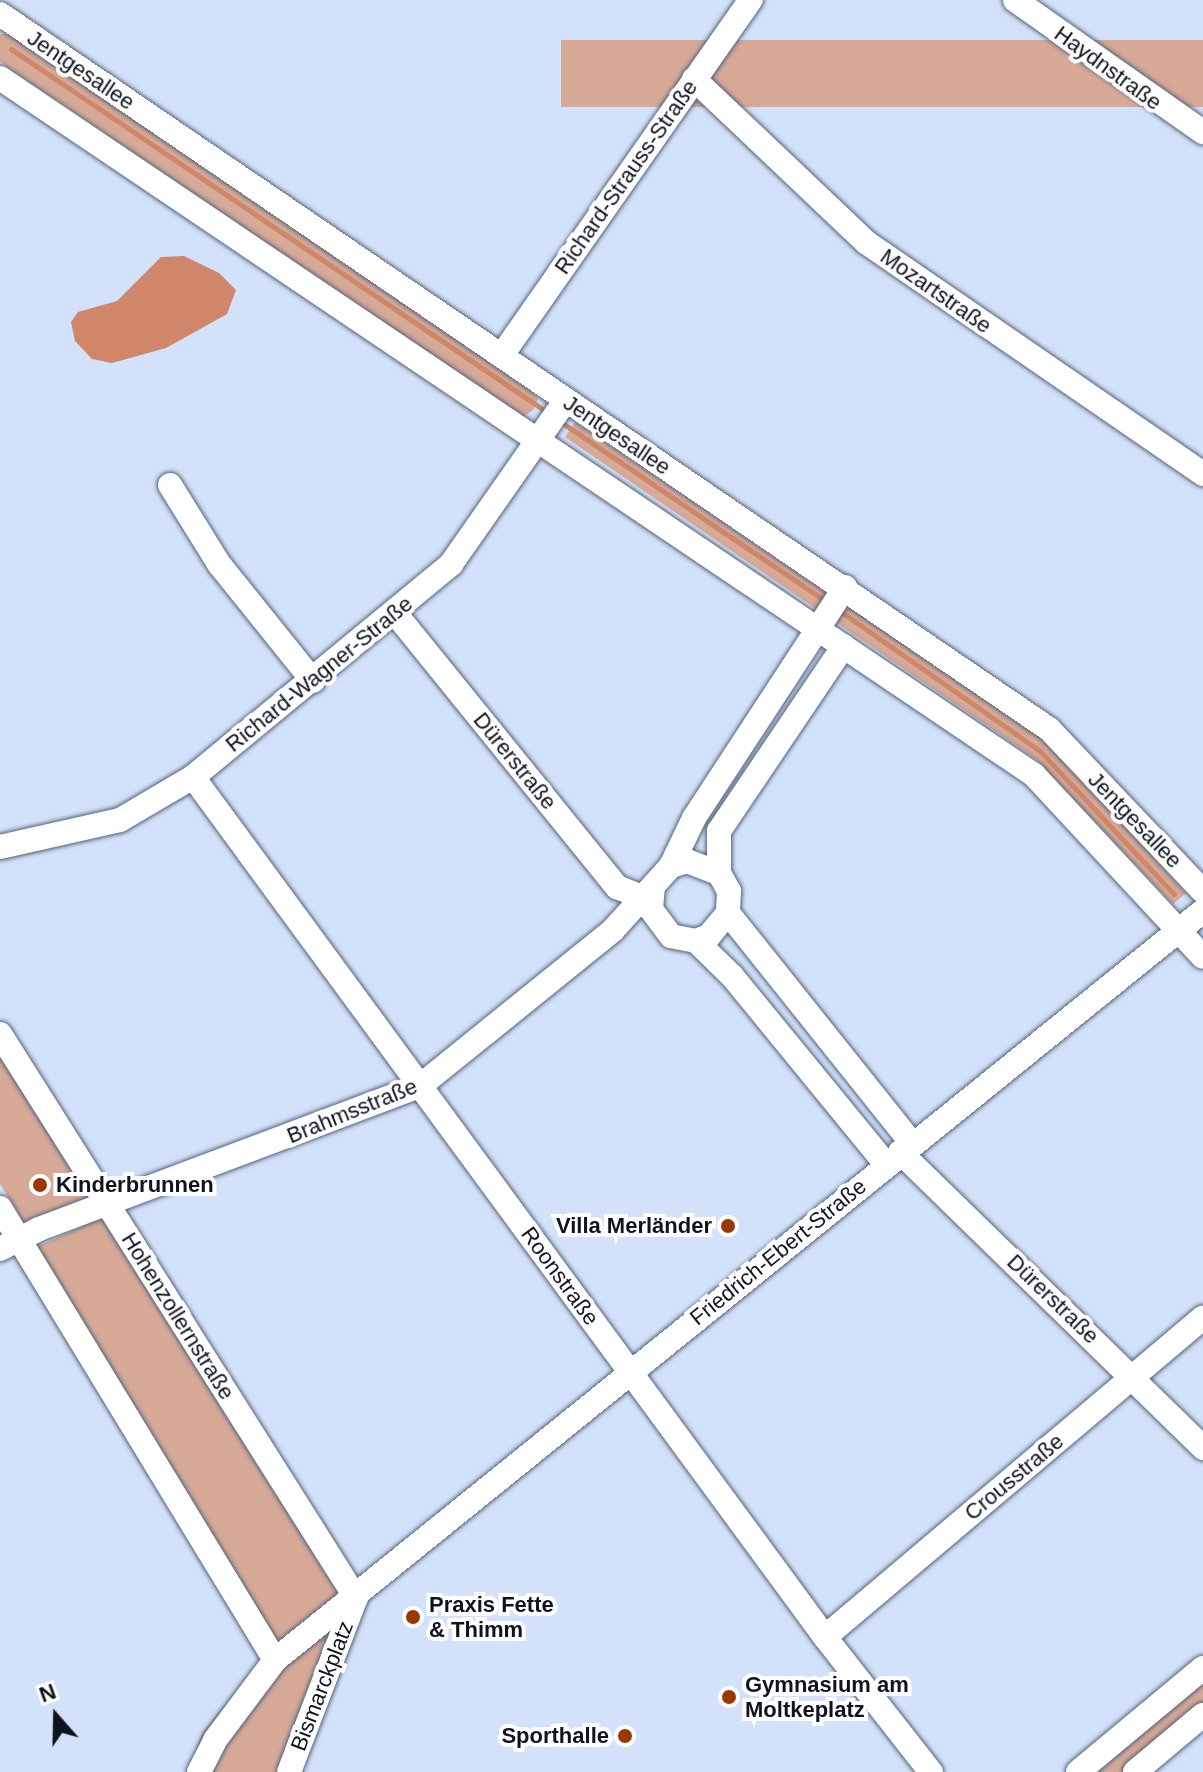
<!DOCTYPE html>
<html>
<head>
<meta charset="utf-8">
<style>
  body { margin:0 }
  #map { position:relative; width:1203px; height:1772px; overflow:hidden; background:#d3e2fa; font-family:Arial,sans-serif }
  div>[style] { position:absolute }
  .green>* { inset:0; background:#d7a997; transform-origin:0 0 }
  .water>* { inset:0; background:#cf8669 }
  .stream>* { height:5px; margin:-2.5px; padding:0 2.5px; transform-origin:2.5px; border-radius:2.5px; background:#cf8669 }
  .roads { filter:drop-shadow(0 0 2px #53637d) drop-shadow(0 0 2px #53637d) }
  .minor>* { height:24px; margin:-12px; padding:0 12px; transform-origin:12px; border-radius:12px; background:#fff }
  .dots>* { width:22px; height:22px; translate:-50% -50%; box-sizing:border-box; border:4px solid #fff; border-radius:50% }
  span { translate:-50% -50%; white-space:nowrap; text-align:center; line-height:1.15; -webkit-text-stroke:8px #fff; paint-order:stroke }
  .street-label { font-size:22px; color:#0e141e }
  .poi-label { font-size:22px; color:#0e141e; font-weight:700 }
  .left { translate:0 -50%; text-align:left }
  .right { translate:-100% -50%; text-align:right }
  .north { position:absolute; left:16px; top:1676px; width:80px; height:80px; -webkit-text-stroke:6px #fff; paint-order:stroke; rotate:340deg; font-size:22px; font-weight:700; line-height:32px; text-align:center; color:#0e141e }
  .north::after { content:''; display:block; margin:auto; width:28px; height:36px; background:#0e141e; clip-path:polygon(50% 0,100% 100%,50% 72%,0 100%) }
</style>
</head>
<body>
<div id="map">
  <div class="green">
    <div style="clip-path:polygon(0 34px,9px 34px,531px 389px,538px 399px,533px 410px,523px 417px,0 62px)"></div>
    <div style="left:1203px;top:40px;width:67px;height:642px;rotate:90deg"></div>
    <div style="clip-path:polygon(575px 422px,1047px 742px,1186px 893px,1173px 904px,1036px 759px,565px 437px)"></div>
    <div style="clip-path:polygon(0 1055px,90px 1198px,24px 1223px,0 1184px)"></div>
    <div style="clip-path:polygon(107px 1215px,361px 1608px,299px 1772px,188px 1772px,202px 1733px,267px 1653px,17px 1256px)"></div>
    <div style="clip-path:polygon(1203px 1676px,1203px 1706px,1124px 1772px,1089px 1772px)"></div>
  </div>
  <div class="water">
    <div style="clip-path:polygon(184px 256px,219px 273px,236px 290px,227px 314px,166px 348px,112px 363px,92px 359px,75px 341px,71px 322px,78px 312px,117px 301px,161px 257px)"></div>
  </div>
  <div class="stream">
    <div style="left:11px;top:49px;width:647px;rotate:34.11deg"></div>
    <div style="left:558px;top:420px;width:326px;rotate:34.1deg"></div>
    <div style="left:840px;top:611px;width:244px;rotate:35deg"></div>
    <div style="left:1040px;top:751px;width:196px;rotate:46.9deg"></div>
  </div>
  <div class="roads">
    <div class="minor">
      <div style="left:1015px;top:0;width:230px;rotate:35.1deg"></div>
      <div style="left:0;top:14px;width:1269px;rotate:34.28deg"></div>
      <div style="left:1049px;top:729px;width:224px;rotate:46.5deg"></div>
      <div style="left:0;top:78px;width:1247px;rotate:33.98deg"></div>
      <div style="left:1034px;top:775px;width:248px;rotate:47.1deg"></div>
      <div style="left:694px;top:79px;width:238px;rotate:43.5deg"></div>
      <div style="left:867px;top:243px;width:408px;rotate:34.5deg"></div>
      <div style="left:502px;top:355px;width:434px;rotate:-55deg"></div>
      <div style="left:170px;top:485px;width:93px;rotate:58.2deg"></div>
      <div style="left:219px;top:564px;width:150px;rotate:51.2deg"></div>
      <div style="left:395px;top:613px;width:353px;rotate:51deg"></div>
      <div style="left:617px;top:887px;width:29px;rotate:22deg"></div>
      <div style="left:193px;top:777px;width:1067px;rotate:53.69deg"></div>
      <div style="left:825px;top:1637px;width:172px;rotate:51.9deg"></div>
      <div style="left:0;top:847px;width:123px;rotate:-12.7deg"></div>
      <div style="left:120px;top:820px;width:85px;rotate:-30.5deg"></div>
      <div style="left:193px;top:777px;width:335px;rotate:-39.5deg"></div>
      <div style="left:451px;top:564px;width:200px;rotate:-55deg"></div>
      <div style="left:671px;top:866px;width:53px;rotate:-64.4deg"></div>
      <div style="left:694px;top:818px;width:276px;rotate:-56.8deg"></div>
      <div style="left:719px;top:873px;width:42px;rotate:-90deg"></div>
      <div style="left:719px;top:831px;width:223px;rotate:-56deg"></div>
      <div style="left:728px;top:913px;width:293px;rotate:51.4deg"></div>
      <div style="left:696px;top:941px;width:50px;rotate:44.2deg"></div>
      <div style="left:732px;top:976px;width:243px;rotate:50.7deg"></div>
      <div style="left:0;top:1034px;width:667px;rotate:57.74deg"></div>
      <div style="left:900px;top:1152px;width:424px;rotate:44.3deg"></div>
      <div style="left:0;top:1208px;width:529px;rotate:58.68deg"></div>
      <div style="left:0;top:1249px;width:44px;rotate:-27.1deg"></div>
      <div style="left:39px;top:1229px;width:407px;rotate:-20.6deg"></div>
      <div style="left:420px;top:1086px;width:248px;rotate:-38.9deg"></div>
      <div style="left:613px;top:930px;width:86px;rotate:-47.8deg"></div>
      <div style="left:671px;top:866px;width:17px;rotate:-17deg"></div>
      <div style="left:687px;top:861px;width:34px;rotate:21deg"></div>
      <div style="left:719px;top:873px;width:21px;rotate:61deg"></div>
      <div style="left:729px;top:891px;width:22px;rotate:93deg"></div>
      <div style="left:728px;top:913px;width:30px;rotate:130deg"></div>
      <div style="left:709px;top:936px;width:14px;rotate:159deg"></div>
      <div style="left:696px;top:941px;width:25px;rotate:-169deg"></div>
      <div style="left:671px;top:936px;width:34px;rotate:-127deg"></div>
      <div style="left:651px;top:909px;width:22px;rotate:-85deg"></div>
      <div style="left:825px;top:1637px;width:495px;rotate:-40.2deg"></div>
      <div style="left:199px;top:1772px;width:36px;rotate:-63deg"></div>
      <div style="left:215px;top:1740px;width:100px;rotate:-53.1deg"></div>
      <div style="left:275px;top:1660px;width:1193px;rotate:-38.91deg"></div>
      <div style="left:289px;top:1772px;width:184px;rotate:-69deg"></div>
      <div style="left:1078px;top:1772px;width:163px;rotate:-39.8deg"></div>
      <div style="left:1135px;top:1772px;width:89px;rotate:-40deg"></div>
    </div>
  </div>
  <div class="dots">
    <div style="left:40px;top:1185px;background:#9b3700"></div>
    <div style="left:728px;top:1226px;background:#9b3700"></div>
    <div style="left:413px;top:1617px;background:#9b3700"></div>
    <div style="left:729px;top:1697px;background:#9b3700"></div>
    <div style="left:625px;top:1736px;background:#9b3700"></div>
  </div>
  <div class="street-label">
    <span style="left:1108px;top:68px;rotate:36deg">Haydnstraße</span>
    <span style="left:81px;top:70px;rotate:34deg">Jentgesallee</span>
    <span style="left:626px;top:177px;rotate:-55deg">Richard-Strauss-Straße</span>
    <span style="left:936px;top:291px;rotate:35deg">Mozartstraße</span>
    <span style="left:617px;top:435px;rotate:34deg">Jentgesallee</span>
    <span style="left:319px;top:674px;rotate:-39deg">Richard-Wagner-Straße</span>
    <span style="left:515px;top:761px;rotate:51deg">Dürerstraße</span>
    <span style="left:1135px;top:820px;rotate:46deg">Jentgesallee</span>
    <span style="left:352px;top:1111px;rotate:-22deg">Brahmsstraße</span>
    <span style="left:778px;top:1252px;rotate:-39deg">Friedrich-Ebert-Straße</span>
    <span style="left:560px;top:1276px;rotate:54deg">Roonstraße</span>
    <span style="left:1053px;top:1299px;rotate:44deg">Dürerstraße</span>
    <span style="left:178px;top:1316px;rotate:58deg">Hohenzollernstraße</span>
    <span style="left:1014px;top:1477px;rotate:-40deg">Crousstraße</span>
    <span style="left:322px;top:1686px;rotate:-69deg">Bismarckplatz</span>
  </div>
  <div class="poi-label">
    <span class="left" style="left:56px;top:1185px">Kinderbrunnen</span>
    <span class="right" style="left:712px;top:1226px">Villa Merländer</span>
    <span class="left" style="left:429px;top:1617px">Praxis Fette<br>&amp; Thimm</span>
    <span class="left" style="left:745px;top:1697px">Gymnasium am<br>Moltkeplatz</span>
    <span class="right" style="left:609px;top:1736px">Sporthalle</span>
  </div>
  <div class="north">N</div>
</div>
</body>
</html>
